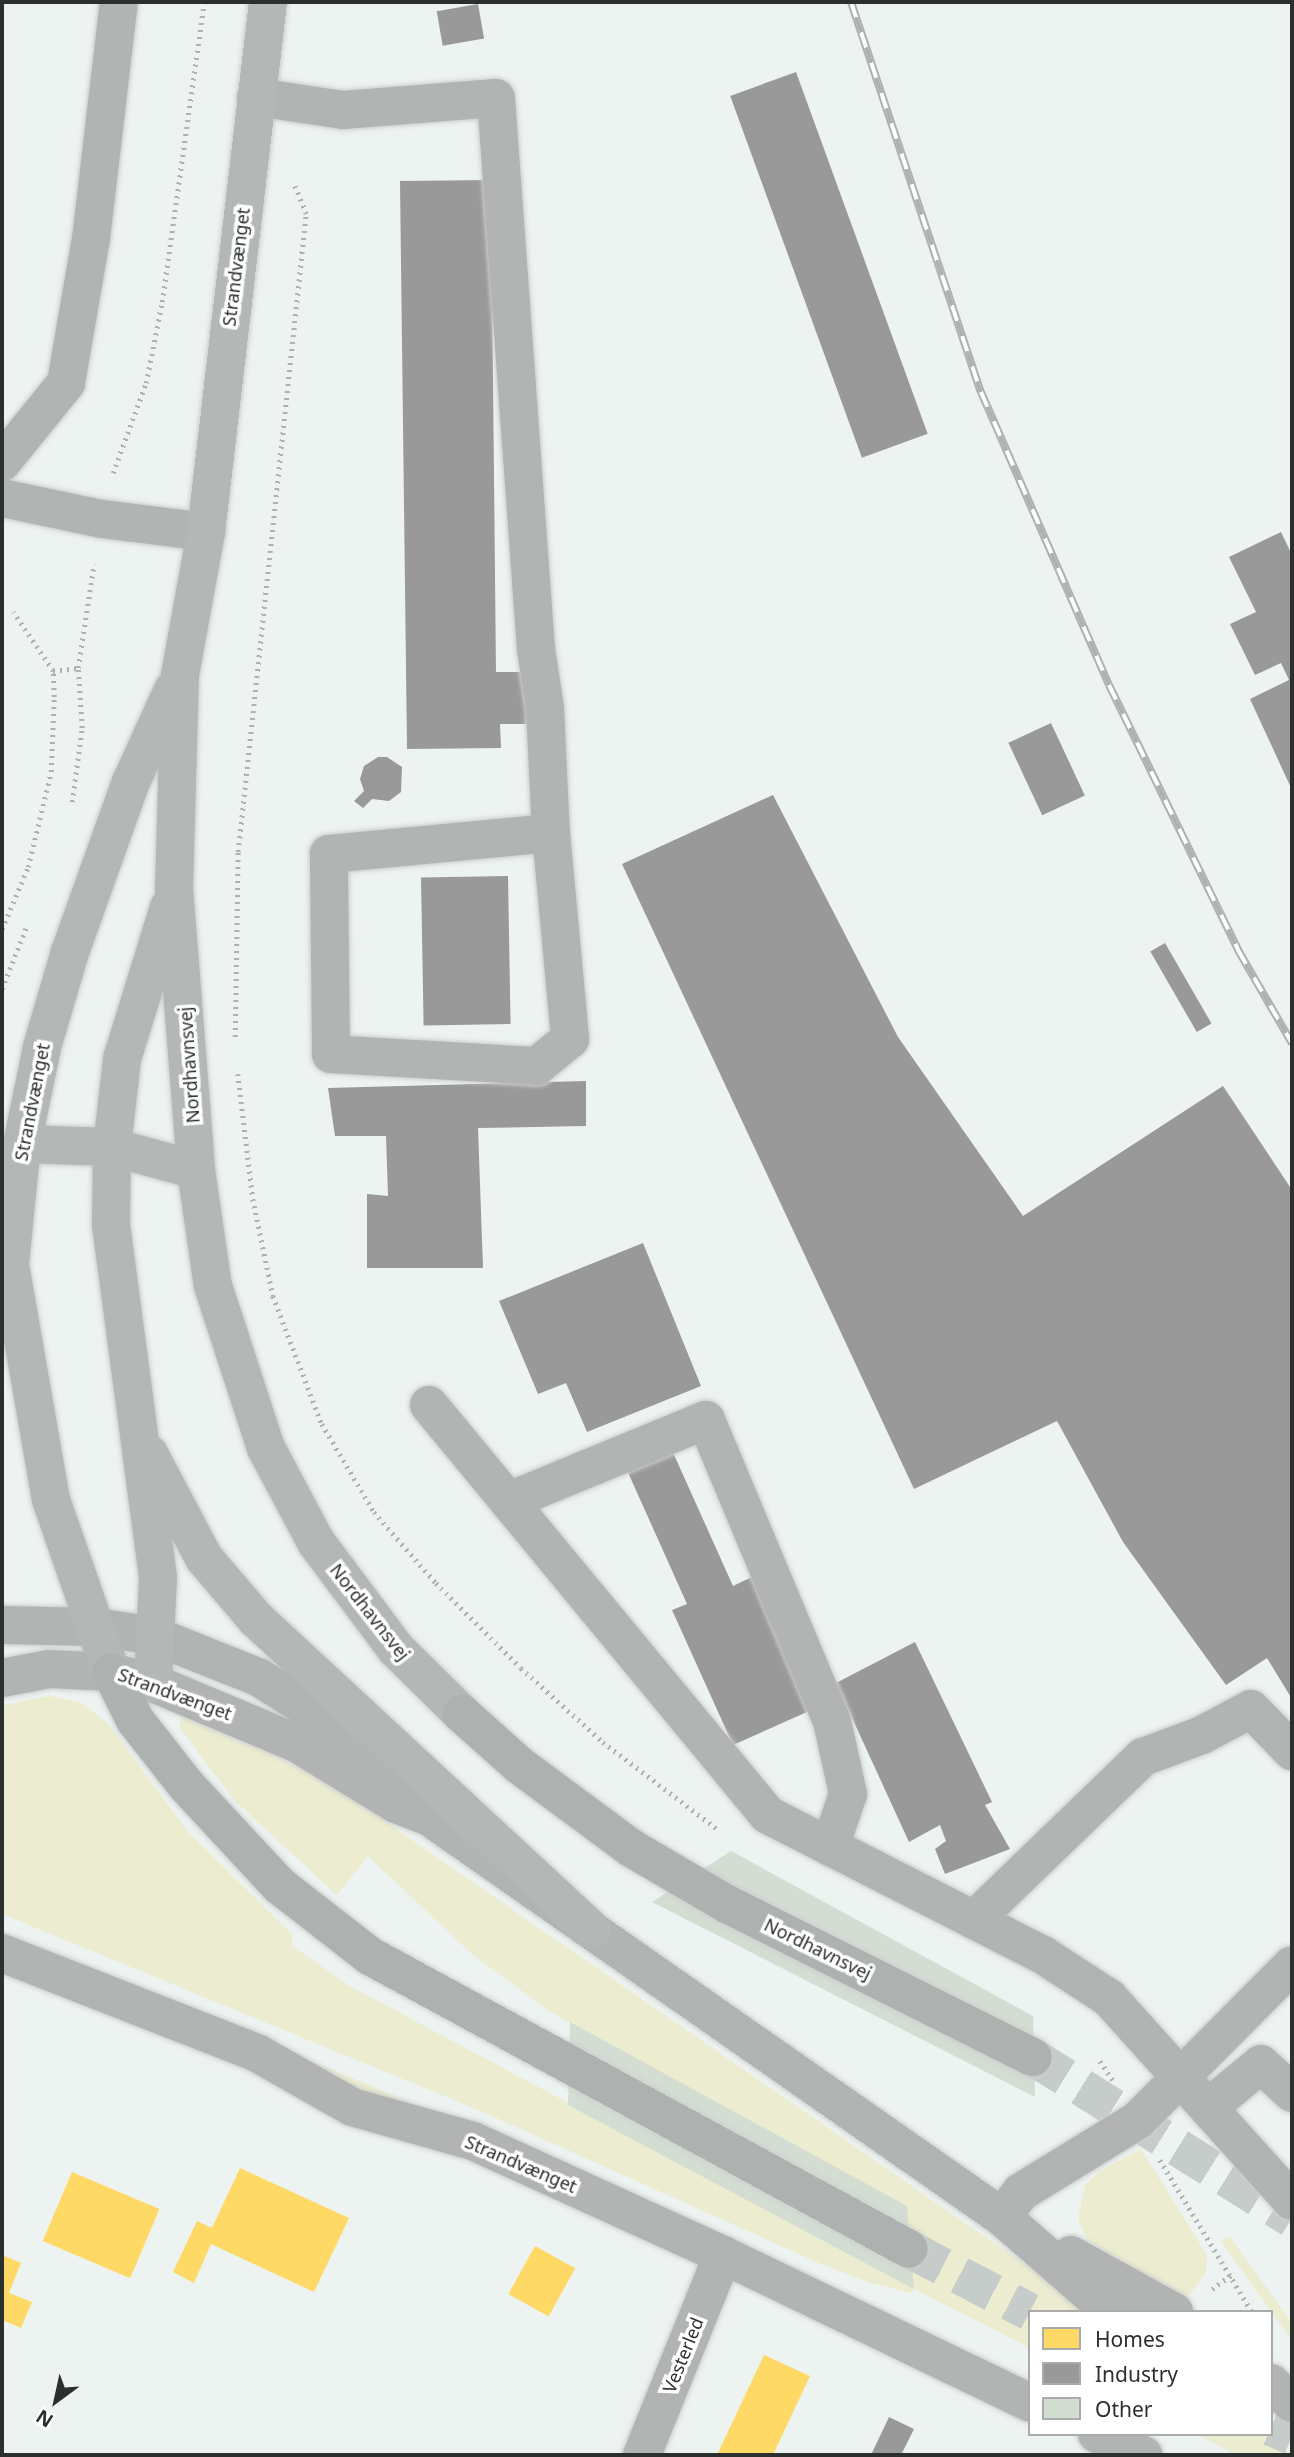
<!DOCTYPE html>
<html>
<head>
<meta charset="utf-8">
<style>
  body { margin:0 }
  #map { position:relative; width:1294px; height:2457px; overflow:hidden; background:#edf3f0; font-family:"Noto Sans",sans-serif }
  div>[style] { position:absolute }
  .green>* { inset:0; background:#ececd0 }
  .homes>* { inset:0; background:#ffd966; transform-origin:0 0 }
  .industry>* { inset:0; background:#999; transform-origin:0 0 }
  .building>* { inset:0; background:#d3ddd2 }
  .highway-tunnel>* { height:38px; margin-top:-19px; transform-origin:0; background:repeating-linear-gradient(90deg,#c6ccc9 0 38px,transparent 0 57px) }
  .path>* { height:4.5px; margin-top:-2.25px; transform-origin:0; background:repeating-linear-gradient(90deg,#aeb1af 0 2px,transparent 0 7px) }
  .roads { filter:drop-shadow(0 0 2px #cbcfcd) drop-shadow(0 0 2px #cbcfcd) }
  .minor>* { height:38px; margin:-19px; padding:0 19px; transform-origin:19px; border-radius:19px; background:#b2b4b4 }
  .major>* { height:38px; margin:-19px; padding:0 19px; transform-origin:19px; border-radius:19px; background:#b3b7b6 }
  .highway>* { height:38px; margin:-19px; padding:0 19px; transform-origin:19px; border-radius:19px; background:#adb2b0 }
  .rail>* { height:8px; margin-top:-4px; transform-origin:0; background:repeating-linear-gradient(90deg,#fff 0 16px,#adb1af 0 32px); box-sizing:border-box; border-block:2px solid #adb1af }
  span { translate:-50% -50%; white-space:nowrap; text-align:center; line-height:1.15; -webkit-text-stroke:7px #fff; paint-order:stroke }
  .street-label { font-size:18px; color:#2b2f2d }
  .frame { position:absolute; inset:0; border:4px solid #2b2f2d; pointer-events:none }
  .legend { position:absolute; left:1028px; top:2310px; width:245px; height:126px; box-sizing:border-box; background:#fff; border:2px solid #aaacab; margin:0; padding:9px 12px; list-style:none; font-size:21px; color:#2b2f2d }
  .legend li { display:flex; align-items:center; gap:14px; height:35px }
  .legend b { width:35px; border:2px solid #aaacab }
  .north { position:absolute; left:21px; top:2366px; width:70px; height:70px; -webkit-text-stroke:5px #fff; paint-order:stroke; rotate:213deg; font-size:19px; font-weight:700; line-height:28px; text-align:center; color:#2b2f2d }
  .north::after { content:''; display:block; margin:auto; width:24px; height:32px; background:#2b2f2d; clip-path:polygon(50% 0,100% 100%,50% 72%,0 100%) }
</style>
</head>
<body>
<div id="map">
  <div class="green">
    <div style="clip-path:polygon(49px 1696px,80px 1702px,107px 1722px,188px 1832px,293px 1935px,291px 1945px,350px 1986px,913px 2288px,624px 2053px,549px 2011px,473px 1955px,368px 1856px,337px 1895px,234px 1800px,180px 1728px,180px 1716px,284px 1760px,360px 1804px,1029px 2267px,1084px 2312px,1030px 2312px,1030px 2348px,914px 2289px,911px 2293px,871px 2283px,821px 2264px,483px 2112px,2px 1914px,2px 1705px)"></div>
    <div style="clip-path:polygon(279px 2047px,446px 2118px,385px 2103px)"></div>
    <div style="clip-path:polygon(1141px 2149px,1207px 2255px,1206px 2272px,1185px 2301px,1088px 2240px,1078px 2220px,1085px 2185px,1100px 2171px)"></div>
    <div style="clip-path:polygon(1230px 2237px,1292px 2323px,1292px 2341px,1221px 2241px)"></div>
    <div style="clip-path:polygon(1196px 2434px,1269px 2434px,1292px 2455px,1236px 2455px)"></div>
  </div>
  <div class="homes">
    <div style="clip-path:polygon(240px 2168px,349px 2218px,314px 2292px,211px 2244px,194px 2283px,173px 2272px,197px 2221px,212px 2228px)"></div>
    <div style="left:72px;top:2172px;width:95px;height:75px;rotate:23deg"></div>
    <div style="left:535px;top:2246px;width:46px;height:55px;rotate:29deg"></div>
    <div style="clip-path:polygon(2px 2255px,21px 2263px,9px 2293px,32px 2302px,21px 2328px,2px 2320px)"></div>
    <div style="clip-path:polygon(764px 2355px,810px 2376px,773px 2455px,717px 2455px)"></div>
  </div>
  <div class="industry">
    <div style="left:478px;top:4px;width:35px;height:42px;rotate:80deg"></div>
    <div style="left:796px;top:72px;width:385px;height:70px;rotate:70deg"></div>
    <div style="clip-path:polygon(491px 180px,496px 672px,528px 672px,529px 724px,500px 724px,501px 748px,407px 749px,400px 181px)"></div>
    <div style="clip-path:polygon(1281px 532px,1292px 555px,1292px 790px,1250px 699px,1289px 680px,1281px 663px,1255px 675px,1230px 624px,1256px 612px,1229px 557px)"></div>
    <div style="left:1051px;top:723px;width:80px;height:47px;rotate:65deg"></div>
    <div style="clip-path:polygon(378px 757px,387px 757px,402px 767px,401px 792px,389px 801px,372px 799px,363px 808px,354px 801px,364px 791px,360px 779px,364px 766px)"></div>
    <div style="clip-path:polygon(773px 795px,898px 1037px,1023px 1216px,1223px 1086px,1292px 1190px,1292px 1699px,1267px 1658px,1226px 1685px,1123px 1542px,1057px 1421px,914px 1489px,622px 864px)"></div>
    <div style="left:508px;top:876px;width:148px;height:87px;rotate:89deg"></div>
    <div style="left:1165px;top:943px;width:93px;height:17px;rotate:60deg"></div>
    <div style="clip-path:polygon(586px 1081px,586px 1126px,478px 1128px,483px 1268px,367px 1268px,367px 1194px,388px 1196px,386px 1136px,335px 1136px,328px 1088px)"></div>
    <div style="clip-path:polygon(643px 1243px,701px 1386px,587px 1432px,566px 1383px,538px 1394px,499px 1301px)"></div>
    <div style="clip-path:polygon(671px 1448px,733px 1586px,756px 1575px,816px 1708px,733px 1745px,672px 1610px,687px 1604px,626px 1468px)"></div>
    <div style="clip-path:polygon(915px 1642px,992px 1802px,985px 1805px,1010px 1849px,945px 1874px,935px 1849px,946px 1841px,940px 1825px,909px 1842px,836px 1683px)"></div>
    <div style="clip-path:polygon(889px 2417px,914px 2429px,901px 2455px,871px 2455px)"></div>
  </div>
  <div class="building">
    <div style="clip-path:polygon(731px 1851px,1033px 2016px,1035px 2097px,652px 1902px)"></div>
    <div style="clip-path:polygon(570px 2022px,907px 2206px,914px 2289px,568px 2105px)"></div>
  </div>
  <div class="highway-tunnel">
    <div style="left:1033px;top:2057px;width:305px;rotate:32deg"></div>
    <div style="left:909px;top:2249px;width:136px;rotate:27.5deg"></div>
    <div style="left:1271px;top:2427px;width:23px;rotate:23deg"></div>
  </div>
  <div class="path">
    <div style="left:113px;top:473px;width:96px;rotate:-69.9deg"></div>
    <div style="left:146px;top:383px;width:83px;rotate:-78.8deg"></div>
    <div style="left:162px;top:302px;width:303px;rotate:-82deg"></div>
    <div style="left:53px;top:671px;width:25px;rotate:-7deg"></div>
    <div style="left:72px;top:802px;width:75px;rotate:-82.3deg"></div>
    <div style="left:82px;top:728px;width:60px;rotate:-93.8deg"></div>
    <div style="left:78px;top:668px;width:105px;rotate:-81.3deg"></div>
    <div style="left:2px;top:929px;width:67px;rotate:-67.2deg"></div>
    <div style="left:28px;top:867px;width:98px;rotate:-76.4deg"></div>
    <div style="left:51px;top:772px;width:75px;rotate:-87.7deg"></div>
    <div style="left:54px;top:697px;width:26px;rotate:-92deg"></div>
    <div style="left:53px;top:671px;width:71px;rotate:-124.1deg"></div>
    <div style="left:2px;top:989px;width:69px;rotate:-68.7deg"></div>
    <div style="left:235px;top:1037px;width:185px;rotate:-89.1deg"></div>
    <div style="left:238px;top:852px;width:642px;rotate:-83.92deg"></div>
    <div style="left:306px;top:214px;width:32px;rotate:-112deg"></div>
    <div style="left:238px;top:1074px;width:126px;rotate:83.2deg"></div>
    <div style="left:253px;top:1199px;width:99px;rotate:78.3deg"></div>
    <div style="left:273px;top:1296px;width:137px;rotate:69.1deg"></div>
    <div style="left:322px;top:1424px;width:102px;rotate:59.4deg"></div>
    <div style="left:374px;top:1512px;width:94px;rotate:48.9deg"></div>
    <div style="left:436px;top:1583px;width:120px;rotate:45deg"></div>
    <div style="left:521px;top:1668px;width:110px;rotate:42.1deg"></div>
    <div style="left:603px;top:1742px;width:147px;rotate:37.3deg"></div>
    <div style="left:1100px;top:2061px;width:23px;rotate:56deg"></div>
    <div style="left:1160px;top:2160px;width:178px;rotate:58.8deg"></div>
    <div style="left:1212px;top:2289px;width:24px;rotate:-36deg"></div>
  </div>
  <div class="roads">
    <div class="minor">
      <div style="left:256px;top:97px;width:88px;rotate:8.5deg"></div>
      <div style="left:343px;top:110px;width:153px;rotate:-4.5deg"></div>
      <div style="left:496px;top:98px;width:552px;rotate:85.85deg"></div>
      <div style="left:536px;top:649px;width:60px;rotate:81.3deg"></div>
      <div style="left:545px;top:708px;width:125px;rotate:87.3deg"></div>
      <div style="left:551px;top:833px;width:207px;rotate:84.7deg"></div>
      <div style="left:570px;top:1039px;width:43px;rotate:140.7deg"></div>
      <div style="left:537px;top:1066px;width:206px;rotate:-176.7deg"></div>
      <div style="left:331px;top:1054px;width:200px;rotate:-90.6deg"></div>
      <div style="left:329px;top:854px;width:223px;rotate:-5.4deg"></div>
      <div style="left:2px;top:462px;width:102px;rotate:-51deg"></div>
      <div style="left:66px;top:383px;width:146px;rotate:-80.2deg"></div>
      <div style="left:91px;top:239px;width:239px;rotate:-83.3deg"></div>
      <div style="left:2px;top:498px;width:102px;rotate:11.9deg"></div>
      <div style="left:102px;top:519px;width:105px;rotate:7.1deg"></div>
      <div style="left:429px;top:1405px;width:532px;rotate:50.42deg"></div>
      <div style="left:768px;top:1815px;width:309px;rotate:27deg"></div>
      <div style="left:1043px;top:1955px;width:79px;rotate:33.1deg"></div>
      <div style="left:1109px;top:1998px;width:273px;rotate:48deg"></div>
      <div style="left:509px;top:1501px;width:213px;rotate:-22.4deg"></div>
      <div style="left:706px;top:1420px;width:326px;rotate:67.3deg"></div>
      <div style="left:832px;top:1721px;width:75px;rotate:77.6deg"></div>
      <div style="left:848px;top:1794px;width:56px;rotate:108.8deg"></div>
      <div style="left:2px;top:1625px;width:93px;rotate:1.2deg"></div>
      <div style="left:95px;top:1627px;width:61px;rotate:8.5deg"></div>
      <div style="left:155px;top:1636px;width:113px;rotate:21.8deg"></div>
      <div style="left:260px;top:1678px;width:98px;rotate:32.6deg"></div>
      <div style="left:343px;top:1731px;width:94px;rotate:43.7deg"></div>
      <div style="left:2px;top:1678px;width:48px;rotate:-10.8deg"></div>
      <div style="left:49px;top:1669px;width:62px;rotate:2.8deg"></div>
      <div style="left:111px;top:1672px;width:43px;rotate:14.7deg"></div>
      <div style="left:153px;top:1683px;width:157px;rotate:22.8deg"></div>
      <div style="left:298px;top:1744px;width:115px;rotate:31.5deg"></div>
      <div style="left:396px;top:1804px;width:34px;rotate:21deg"></div>
      <div style="left:428px;top:1816px;width:700px;rotate:34.94deg"></div>
      <div style="left:1002px;top:2217px;width:145px;rotate:41.1deg"></div>
      <div style="left:974px;top:1920px;width:235px;rotate:-44deg"></div>
      <div style="left:1143px;top:1757px;width:63px;rotate:-20.4deg"></div>
      <div style="left:1202px;top:1735px;width:55px;rotate:-28deg"></div>
      <div style="left:1251px;top:1709px;width:59px;rotate:45.7deg"></div>
      <div style="left:2px;top:1953px;width:274px;rotate:21.4deg"></div>
      <div style="left:257px;top:2053px;width:109px;rotate:29.6deg"></div>
      <div style="left:352px;top:2107px;width:126px;rotate:15.7deg"></div>
      <div style="left:473px;top:2141px;width:275px;rotate:24.5deg"></div>
      <div style="left:723px;top:2255px;width:341px;rotate:25.7deg"></div>
      <div style="left:1209px;top:2107px;width:67px;rotate:-39.6deg"></div>
      <div style="left:1261px;top:2064px;width:42px;rotate:43.1deg"></div>
      <div style="left:1002px;top:2217px;width:31px;rotate:-53deg"></div>
      <div style="left:1021px;top:2192px;width:137px;rotate:-31.6deg"></div>
      <div style="left:1138px;top:2120px;width:218px;rotate:-45.2deg"></div>
      <div style="left:1071px;top:2255px;width:118px;rotate:29deg"></div>
      <div style="left:1271px;top:2383px;width:29px;rotate:44deg"></div>
      <div style="left:1097px;top:2434px;width:51px;rotate:24.5deg"></div>
      <div style="left:642px;top:2455px;width:216px;rotate:-68deg"></div>
    </div>
    <div class="major">
      <div style="left:268px;top:2px;width:534px;rotate:96.67deg"></div>
      <div style="left:206px;top:532px;width:145px;rotate:100.3deg"></div>
      <div style="left:180px;top:675px;width:213px;rotate:91.6deg"></div>
      <div style="left:174px;top:888px;width:283px;rotate:85.5deg"></div>
      <div style="left:196px;top:1170px;width:117px;rotate:81.7deg"></div>
      <div style="left:213px;top:1286px;width:170px;rotate:71.9deg"></div>
      <div style="left:266px;top:1448px;width:106px;rotate:62deg"></div>
      <div style="left:316px;top:1542px;width:134px;rotate:53.2deg"></div>
      <div style="left:396px;top:1649px;width:93px;rotate:44.6deg"></div>
      <div style="left:22px;top:1144px;width:90px;rotate:1.9deg"></div>
      <div style="left:112px;top:1147px;width:87px;rotate:15.3deg"></div>
      <div style="left:149px;top:1454px;width:118px;rotate:62.1deg"></div>
      <div style="left:204px;top:1558px;width:80px;rotate:49.6deg"></div>
      <div style="left:256px;top:1619px;width:458px;rotate:42.8deg"></div>
      <div style="left:111px;top:1672px;width:182px;rotate:-109.2deg"></div>
      <div style="left:51px;top:1500px;width:240px;rotate:-99.9deg"></div>
      <div style="left:10px;top:1264px;width:121px;rotate:-84.3deg"></div>
      <div style="left:22px;top:1144px;width:99px;rotate:-78.3deg"></div>
      <div style="left:42px;top:1047px;width:99px;rotate:-73.6deg"></div>
      <div style="left:70px;top:952px;width:181px;rotate:-70.3deg"></div>
      <div style="left:131px;top:782px;width:101px;rotate:-65.5deg"></div>
      <div style="left:153px;top:1683px;width:106px;rotate:-87.3deg"></div>
      <div style="left:158px;top:1577px;width:354px;rotate:-97.6deg"></div>
      <div style="left:111px;top:1226px;width:79px;rotate:-89.3deg"></div>
      <div style="left:112px;top:1147px;width:89px;rotate:-83.5deg"></div>
      <div style="left:122px;top:1059px;width:159px;rotate:-72.8deg"></div>
    </div>
    <div class="highway">
      <div style="left:111px;top:1672px;width:54px;rotate:63.4deg"></div>
      <div style="left:135px;top:1720px;width:83px;rotate:51.9deg"></div>
      <div style="left:186px;top:1785px;width:138px;rotate:47.1deg"></div>
      <div style="left:280px;top:1886px;width:114px;rotate:37.9deg"></div>
      <div style="left:370px;top:1956px;width:613px;rotate:28.53deg"></div>
      <div style="left:462px;top:1714px;width:76px;rotate:41.8deg"></div>
      <div style="left:519px;top:1765px;width:139px;rotate:36.5deg"></div>
      <div style="left:631px;top:1848px;width:111px;rotate:30.3deg"></div>
      <div style="left:727px;top:1904px;width:342px;rotate:26.6deg"></div>
    </div>
  </div>
  <div class="rail">
    <div style="left:851px;top:2px;width:411px;rotate:71.6deg"></div>
    <div style="left:981px;top:392px;width:320px;rotate:66.4deg"></div>
    <div style="left:1109px;top:685px;width:295px;rotate:64deg"></div>
    <div style="left:1238px;top:950px;width:108px;rotate:59.9deg"></div>
  </div>
  <div class="street-label">
    <span style="left:236px;top:267px;rotate:-83deg">Strandvænget</span>
    <span style="left:189px;top:1065px;rotate:-94deg">Nordhavnsvej</span>
    <span style="left:32px;top:1102px;rotate:-79deg">Strandvænget</span>
    <span style="left:370px;top:1612px;rotate:52deg">Nordhavnsvej</span>
    <span style="left:175px;top:1694px;rotate:20deg">Strandvænget</span>
    <span style="left:818px;top:1949px;rotate:26deg">Nordhavnsvej</span>
    <span style="left:521px;top:2164px;rotate:23deg">Strandvænget</span>
    <span style="left:683px;top:2355px;rotate:-68deg">Vesterled</span>
  </div>
  <div class="frame"></div>
  <ul class="legend">
  <li><b style="height:19px;background:#ffd966"></b>Homes</li>
  <li><b style="height:19px;background:#999"></b>Industry</li>
  <li><b style="height:19px;background:#d3ddd2"></b>Other</li>
  </ul>
  <div class="north">N</div>
</div>
</body>
</html>
